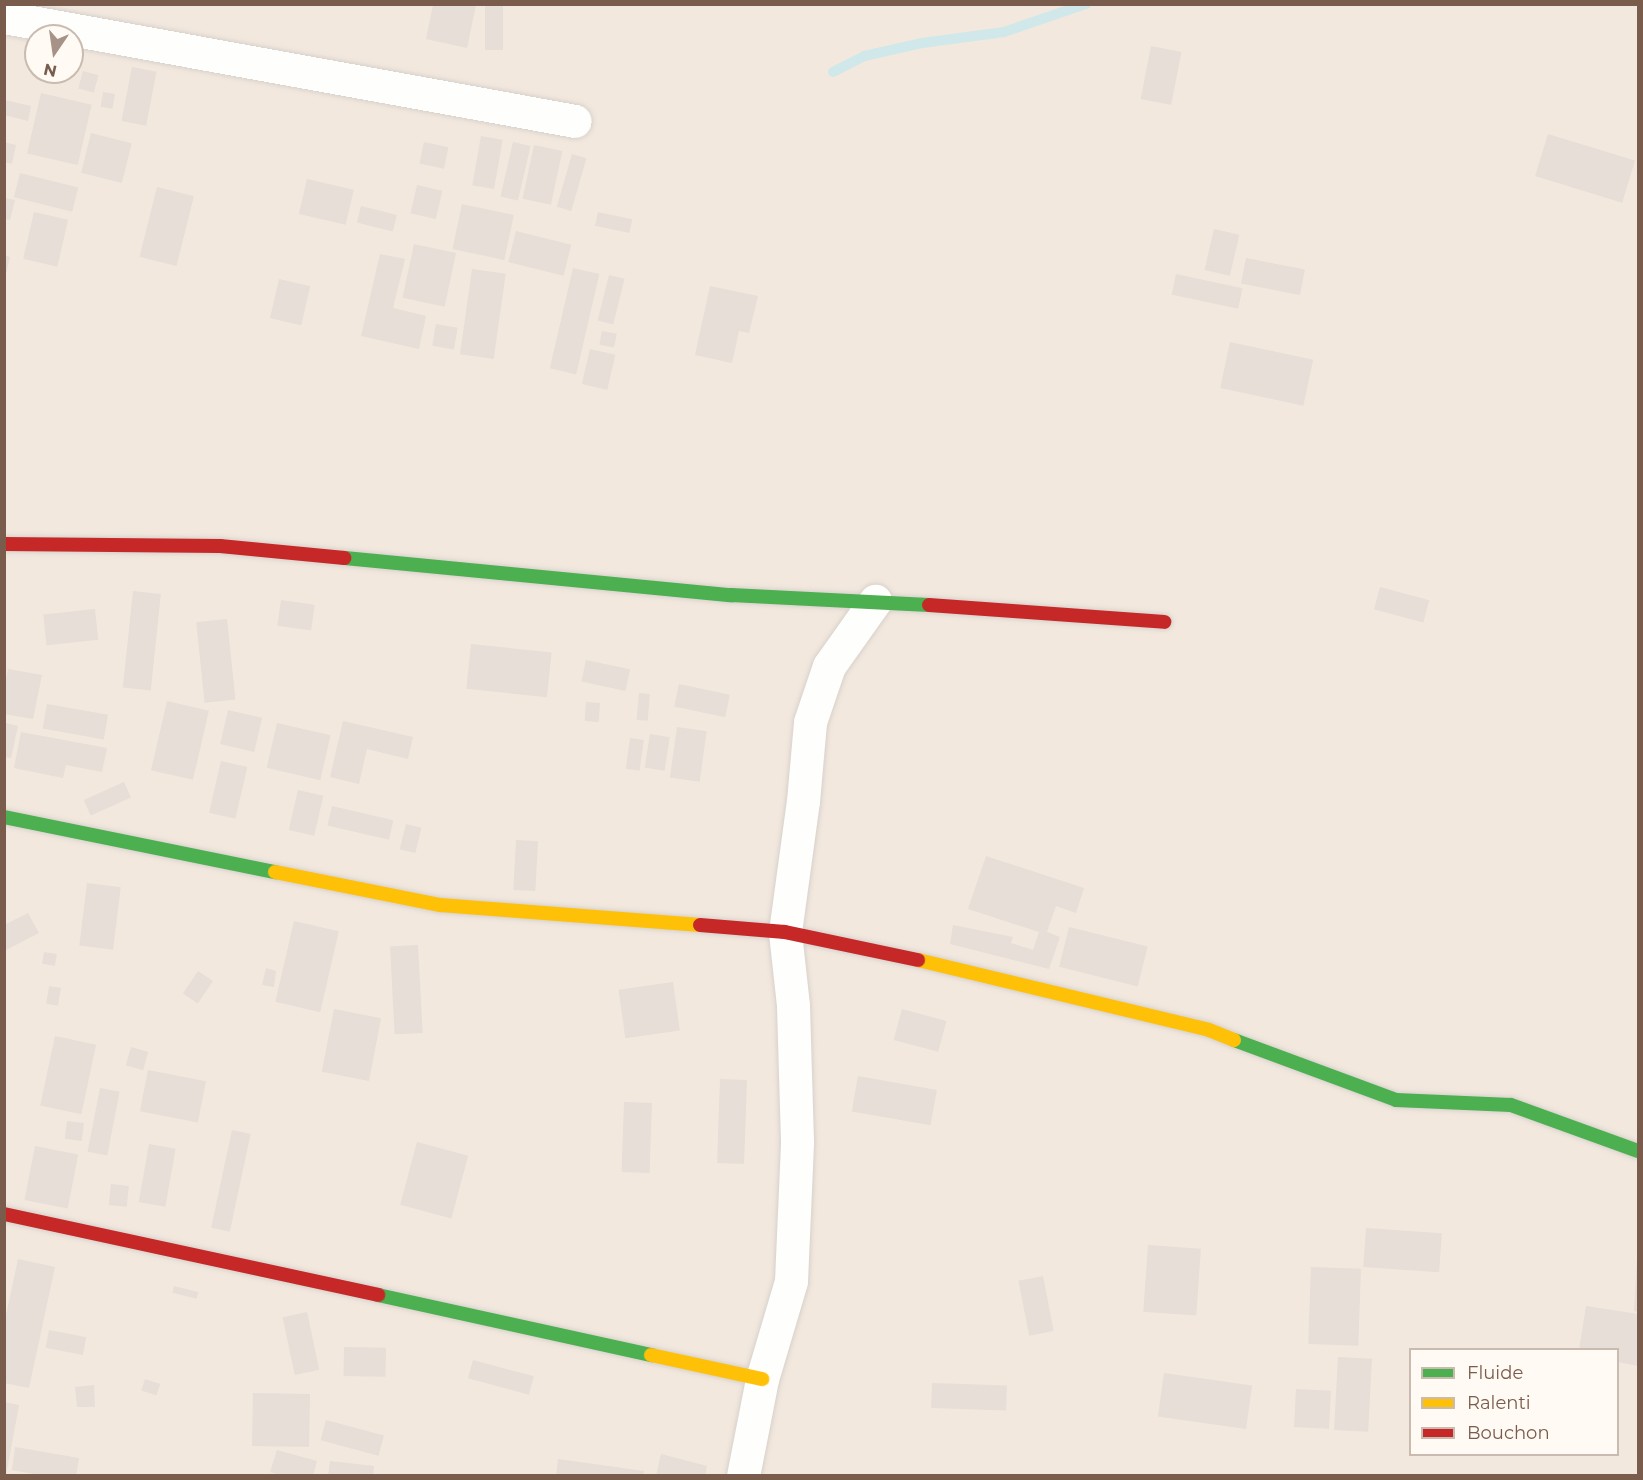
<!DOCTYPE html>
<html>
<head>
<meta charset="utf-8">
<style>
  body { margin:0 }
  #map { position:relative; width:1643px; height:1480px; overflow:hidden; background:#f9f5f0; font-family:Montserrat,sans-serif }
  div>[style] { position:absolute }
  .residential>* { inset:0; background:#f2e8de }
  .stream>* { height:10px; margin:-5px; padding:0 5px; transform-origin:5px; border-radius:5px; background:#d0e8ea }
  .building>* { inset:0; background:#e6ded7; transform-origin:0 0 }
  .roads { filter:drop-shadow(0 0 2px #d7d1cb) drop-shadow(0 0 2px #d7d1cb) }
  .street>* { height:33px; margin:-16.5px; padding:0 16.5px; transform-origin:16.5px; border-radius:16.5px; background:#fefefd }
  .fast>* { height:14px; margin:-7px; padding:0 7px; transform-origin:7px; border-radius:7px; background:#4caf50 }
  .slow>* { height:14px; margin:-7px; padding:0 7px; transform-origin:7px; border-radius:7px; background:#ffc107 }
  .jam>* { height:14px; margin:-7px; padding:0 7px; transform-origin:7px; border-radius:7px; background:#c62828 }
  span { translate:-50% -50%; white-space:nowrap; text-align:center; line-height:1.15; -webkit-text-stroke:5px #fffaf3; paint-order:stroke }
  .frame { position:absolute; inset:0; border:6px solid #7a5c4d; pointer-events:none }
  .legend { position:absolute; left:1409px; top:1348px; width:210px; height:108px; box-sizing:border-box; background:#fffaf3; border:2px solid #cabbb1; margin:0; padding:8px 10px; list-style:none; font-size:18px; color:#7a5c4d }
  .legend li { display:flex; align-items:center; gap:12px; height:30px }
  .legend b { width:30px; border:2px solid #cabbb1 }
  .north { position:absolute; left:24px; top:24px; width:60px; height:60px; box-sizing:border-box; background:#fffaf3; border:2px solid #cabbb1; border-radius:50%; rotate:193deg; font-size:16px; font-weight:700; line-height:24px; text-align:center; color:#7a5c4d }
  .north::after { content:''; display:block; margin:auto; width:21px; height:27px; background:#a69286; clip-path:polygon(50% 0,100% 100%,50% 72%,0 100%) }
</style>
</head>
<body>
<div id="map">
  <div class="residential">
    <div style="clip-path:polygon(evenodd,5px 5px,1638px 5px,1638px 1475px,5px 1475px,5px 5px,36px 36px,72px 36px,72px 72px,36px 72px,36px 36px,5px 5px,1410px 1350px,1618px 1350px,1618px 1454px,1410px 1454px,1410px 1350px)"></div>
  </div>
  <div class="stream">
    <div style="left:833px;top:72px;width:35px;rotate:-27deg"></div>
    <div style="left:864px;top:56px;width:59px;rotate:-12.6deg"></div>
    <div style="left:922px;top:43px;width:83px;rotate:-7.6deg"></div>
    <div style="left:1004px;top:32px;width:87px;rotate:-18.9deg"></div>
  </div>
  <div class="building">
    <div style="left:485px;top:4px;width:18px;height:46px"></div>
    <div style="clip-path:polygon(433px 5px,476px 5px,467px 48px,426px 39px)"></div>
    <div style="left:1151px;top:46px;width:31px;height:54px;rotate:11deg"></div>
    <div style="left:132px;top:67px;width:25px;height:55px;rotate:11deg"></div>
    <div style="left:83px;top:71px;width:16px;height:18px;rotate:15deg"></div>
    <div style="left:103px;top:92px;width:12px;height:15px;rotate:9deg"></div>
    <div style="left:41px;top:93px;width:52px;height:62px;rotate:13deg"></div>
    <div style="clip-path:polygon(4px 100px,31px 106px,28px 121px,4px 115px)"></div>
    <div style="left:91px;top:133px;width:42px;height:41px;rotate:14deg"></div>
    <div style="left:1548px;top:134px;width:91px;height:44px;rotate:17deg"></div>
    <div style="left:481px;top:136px;width:22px;height:50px;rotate:10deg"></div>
    <div style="clip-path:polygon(4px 142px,16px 145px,12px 164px,4px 162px)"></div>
    <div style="left:424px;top:142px;width:25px;height:22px;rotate:12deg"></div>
    <div style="left:513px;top:142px;width:18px;height:56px;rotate:13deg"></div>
    <div style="left:534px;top:145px;width:29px;height:55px;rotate:12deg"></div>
    <div style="left:572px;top:154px;width:15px;height:55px;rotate:16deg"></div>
    <div style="left:20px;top:173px;width:60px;height:25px;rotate:14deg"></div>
    <div style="left:307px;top:179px;width:48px;height:36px;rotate:13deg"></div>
    <div style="left:417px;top:185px;width:26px;height:29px;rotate:13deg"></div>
    <div style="left:157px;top:187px;width:38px;height:72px;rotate:14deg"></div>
    <div style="clip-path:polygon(4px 198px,15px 200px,10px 220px,4px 219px)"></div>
    <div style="left:462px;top:204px;width:53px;height:46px;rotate:12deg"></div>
    <div style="left:361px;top:206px;width:37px;height:17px;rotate:14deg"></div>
    <div style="left:34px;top:212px;width:35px;height:48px;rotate:13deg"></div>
    <div style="left:598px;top:212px;width:35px;height:14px;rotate:12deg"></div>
    <div style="left:1214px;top:229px;width:26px;height:42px;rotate:13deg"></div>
    <div style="left:516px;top:231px;width:57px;height:32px;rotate:14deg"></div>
    <div style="left:414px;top:244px;width:43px;height:55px;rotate:12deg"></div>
    <div style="clip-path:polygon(380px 254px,405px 259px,393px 308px,426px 316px,419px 349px,361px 336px)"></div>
    <div style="clip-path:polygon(4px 255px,10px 257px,5px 278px,4px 278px)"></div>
    <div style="left:1246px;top:258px;width:60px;height:26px;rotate:11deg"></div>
    <div style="left:573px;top:268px;width:27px;height:103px;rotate:13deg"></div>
    <div style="left:472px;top:269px;width:34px;height:86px;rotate:8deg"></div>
    <div style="left:1176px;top:274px;width:68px;height:21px;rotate:12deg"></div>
    <div style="left:609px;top:275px;width:16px;height:47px;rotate:14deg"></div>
    <div style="left:279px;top:279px;width:32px;height:40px;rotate:13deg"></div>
    <div style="clip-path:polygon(710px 286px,758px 296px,749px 333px,739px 331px,732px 363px,695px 355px)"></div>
    <div style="left:436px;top:324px;width:22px;height:22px;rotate:10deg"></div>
    <div style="left:602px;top:331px;width:15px;height:14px;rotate:11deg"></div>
    <div style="left:1230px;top:342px;width:85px;height:47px;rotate:12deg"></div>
    <div style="left:590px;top:349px;width:26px;height:36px;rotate:13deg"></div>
    <div style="left:1380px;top:587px;width:51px;height:23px;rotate:15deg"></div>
    <div style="left:133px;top:591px;width:28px;height:97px;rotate:6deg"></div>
    <div style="left:281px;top:600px;width:34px;height:26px;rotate:8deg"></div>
    <div style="left:95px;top:609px;width:31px;height:52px;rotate:84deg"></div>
    <div style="left:227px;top:619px;width:81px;height:31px;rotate:84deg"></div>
    <div style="left:471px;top:644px;width:81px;height:45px;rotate:6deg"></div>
    <div style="left:586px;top:660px;width:45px;height:22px;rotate:12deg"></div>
    <div style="clip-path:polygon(8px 669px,42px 675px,33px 719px,4px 714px,4px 690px)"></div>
    <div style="left:679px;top:684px;width:52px;height:23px;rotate:12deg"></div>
    <div style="left:639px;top:693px;width:11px;height:27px;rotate:5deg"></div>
    <div style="left:167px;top:701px;width:43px;height:71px;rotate:13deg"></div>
    <div style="left:586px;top:702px;width:14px;height:19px;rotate:4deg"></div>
    <div style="left:47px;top:704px;width:62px;height:25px;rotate:10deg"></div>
    <div style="left:228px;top:710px;width:35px;height:35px;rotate:13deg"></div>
    <div style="clip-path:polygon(343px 721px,413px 737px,408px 759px,367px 749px,359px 784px,330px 777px)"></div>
    <div style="clip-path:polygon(6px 723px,18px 726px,11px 758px,4px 757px)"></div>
    <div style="left:277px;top:723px;width:55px;height:46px;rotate:13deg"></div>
    <div style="left:677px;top:727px;width:30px;height:51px;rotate:8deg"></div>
    <div style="clip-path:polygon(21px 732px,107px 748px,102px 772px,66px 765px,63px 778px,14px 768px)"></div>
    <div style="left:650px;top:734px;width:20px;height:34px;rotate:9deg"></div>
    <div style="left:630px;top:738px;width:14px;height:31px;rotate:8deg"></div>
    <div style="left:221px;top:761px;width:27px;height:53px;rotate:13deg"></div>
    <div style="left:124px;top:782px;width:17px;height:44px;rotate:66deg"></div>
    <div style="left:298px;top:790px;width:26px;height:41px;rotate:13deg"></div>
    <div style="left:332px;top:806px;width:63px;height:20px;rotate:13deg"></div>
    <div style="left:406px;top:824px;width:16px;height:26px;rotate:14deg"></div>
    <div style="left:516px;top:840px;width:22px;height:50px;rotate:3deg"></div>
    <div style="clip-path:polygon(986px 856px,1084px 888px,1076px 913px,1056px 906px,1047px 932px,1060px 937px,1049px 969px,950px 944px,953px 925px,1013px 937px,1011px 943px,1033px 950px,1039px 932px,968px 909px)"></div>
    <div style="left:87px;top:883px;width:34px;height:63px;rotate:7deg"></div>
    <div style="clip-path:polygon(28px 913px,39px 933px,4px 951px,4px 925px)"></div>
    <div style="left:294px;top:921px;width:46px;height:83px;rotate:13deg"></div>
    <div style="left:1069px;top:927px;width:81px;height:41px;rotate:14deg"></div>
    <div style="left:418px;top:945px;width:88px;height:28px;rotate:87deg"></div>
    <div style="left:44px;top:952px;width:13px;height:12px;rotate:9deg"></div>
    <div style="clip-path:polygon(266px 968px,276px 971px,274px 987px,262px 985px)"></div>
    <div style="left:198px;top:971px;width:18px;height:27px;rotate:34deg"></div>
    <div style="left:673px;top:982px;width:49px;height:55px;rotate:82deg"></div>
    <div style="left:49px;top:986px;width:12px;height:18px;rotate:9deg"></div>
    <div style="left:334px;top:1009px;width:48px;height:64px;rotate:11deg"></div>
    <div style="left:902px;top:1009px;width:46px;height:32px;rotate:15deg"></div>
    <div style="left:55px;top:1036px;width:42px;height:71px;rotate:12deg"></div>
    <div style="left:131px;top:1047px;width:18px;height:19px;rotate:16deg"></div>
    <div style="left:148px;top:1070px;width:59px;height:42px;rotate:11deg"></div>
    <div style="left:858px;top:1076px;width:80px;height:36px;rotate:10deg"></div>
    <div style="left:720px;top:1079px;width:27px;height:84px;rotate:2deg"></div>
    <div style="left:100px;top:1088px;width:20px;height:65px;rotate:11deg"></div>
    <div style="left:624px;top:1102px;width:28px;height:70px;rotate:2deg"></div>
    <div style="left:67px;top:1121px;width:17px;height:18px;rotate:7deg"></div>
    <div style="left:232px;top:1130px;width:19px;height:100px;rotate:12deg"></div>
    <div style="left:417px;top:1142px;width:53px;height:65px;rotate:15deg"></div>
    <div style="left:149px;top:1144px;width:27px;height:59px;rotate:10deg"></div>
    <div style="left:35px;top:1146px;width:44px;height:55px;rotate:11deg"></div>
    <div style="left:111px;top:1184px;width:18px;height:21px;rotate:6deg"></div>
    <div style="left:1366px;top:1228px;width:76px;height:39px;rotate:4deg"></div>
    <div style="left:1148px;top:1245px;width:53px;height:67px;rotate:4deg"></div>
    <div style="clip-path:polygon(1637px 1257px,1638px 1257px,1638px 1312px,1634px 1311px)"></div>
    <div style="clip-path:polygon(18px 1259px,55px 1267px,29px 1388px,4px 1383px,4px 1325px)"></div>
    <div style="left:1311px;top:1267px;width:50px;height:77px;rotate:2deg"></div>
    <div style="left:1043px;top:1276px;width:56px;height:25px;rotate:79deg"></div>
    <div style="left:174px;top:1286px;width:25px;height:7px;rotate:14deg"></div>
    <div style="clip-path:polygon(1586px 1306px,1638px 1314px,1638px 1366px,1618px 1362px,1618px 1350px,1579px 1350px)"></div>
    <div style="left:307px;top:1312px;width:59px;height:25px;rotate:78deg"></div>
    <div style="left:49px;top:1330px;width:38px;height:18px;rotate:11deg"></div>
    <div style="left:344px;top:1347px;width:42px;height:29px;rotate:1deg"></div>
    <div style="left:1338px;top:1357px;width:34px;height:73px;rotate:3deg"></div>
    <div style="left:473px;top:1360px;width:63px;height:19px;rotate:15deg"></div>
    <div style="left:1164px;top:1373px;width:89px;height:44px;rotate:8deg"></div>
    <div style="left:145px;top:1379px;width:16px;height:12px;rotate:18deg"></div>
    <div style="left:932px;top:1383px;width:75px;height:25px;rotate:2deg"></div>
    <div style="clip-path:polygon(94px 1385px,95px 1407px,77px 1407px,75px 1387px)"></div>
    <div style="left:1296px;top:1389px;width:35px;height:38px;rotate:3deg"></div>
    <div style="left:253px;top:1393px;width:57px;height:53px;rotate:1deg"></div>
    <div style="clip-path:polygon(4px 1402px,19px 1405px,6px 1476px,4px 1476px)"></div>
    <div style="left:326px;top:1420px;width:60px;height:21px;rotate:15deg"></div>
    <div style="clip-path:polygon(15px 1447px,79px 1458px,76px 1476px,45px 1476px,12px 1470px)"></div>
    <div style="clip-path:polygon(277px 1450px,317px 1461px,313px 1476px,283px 1476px,270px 1472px)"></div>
    <div style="clip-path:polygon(661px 1454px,707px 1466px,705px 1476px,656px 1476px)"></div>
    <div style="clip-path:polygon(558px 1459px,644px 1471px,643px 1476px,556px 1476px)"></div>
    <div style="clip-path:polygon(330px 1461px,374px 1466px,373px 1476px,328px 1476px)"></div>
  </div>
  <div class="roads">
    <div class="street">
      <div style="left:4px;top:17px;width:580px;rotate:10.32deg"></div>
      <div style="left:743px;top:1476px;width:99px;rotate:-78.9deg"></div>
      <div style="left:762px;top:1379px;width:102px;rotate:-73.5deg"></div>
      <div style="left:791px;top:1281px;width:140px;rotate:-87.5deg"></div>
      <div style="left:797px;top:1141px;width:136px;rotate:-91.7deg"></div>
      <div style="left:793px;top:1005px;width:73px;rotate:-96.3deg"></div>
      <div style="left:785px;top:932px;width:132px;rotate:-82.2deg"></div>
      <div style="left:803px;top:801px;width:79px;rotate:-84.9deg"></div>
      <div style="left:810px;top:722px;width:59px;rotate:-71.3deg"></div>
      <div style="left:829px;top:666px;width:80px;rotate:-54.7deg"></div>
    </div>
    <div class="fast">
      <div style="left:344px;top:558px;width:389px;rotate:5.5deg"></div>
      <div style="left:731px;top:595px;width:198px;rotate:2.9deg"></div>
      <div style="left:4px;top:817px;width:277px;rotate:11.5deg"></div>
      <div style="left:1234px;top:1040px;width:173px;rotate:20.3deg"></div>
      <div style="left:1396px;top:1100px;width:115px;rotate:2.5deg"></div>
      <div style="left:1511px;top:1105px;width:135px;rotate:19.9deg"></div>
      <div style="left:378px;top:1295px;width:280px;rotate:12.4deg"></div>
    </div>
    <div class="slow">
      <div style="left:275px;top:872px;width:168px;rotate:11.3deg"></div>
      <div style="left:440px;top:905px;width:261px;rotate:4.4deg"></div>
      <div style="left:918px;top:960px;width:299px;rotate:13.5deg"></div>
      <div style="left:1209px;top:1030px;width:27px;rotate:22deg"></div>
      <div style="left:651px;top:1355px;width:114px;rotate:12.2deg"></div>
    </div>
    <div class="jam">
      <div style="left:4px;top:544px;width:216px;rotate:0.5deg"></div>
      <div style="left:220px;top:546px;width:125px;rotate:5.5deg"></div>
      <div style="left:929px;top:605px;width:236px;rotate:4.1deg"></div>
      <div style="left:700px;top:925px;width:85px;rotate:4.7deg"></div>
      <div style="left:785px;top:932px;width:136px;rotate:11.9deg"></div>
      <div style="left:4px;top:1214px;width:383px;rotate:12.2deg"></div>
    </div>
  </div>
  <div class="frame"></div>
  <ul class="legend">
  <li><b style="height:8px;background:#4caf50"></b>Fluide</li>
  <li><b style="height:8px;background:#ffc107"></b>Ralenti</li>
  <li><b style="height:8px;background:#c62828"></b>Bouchon</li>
  </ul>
  <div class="north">N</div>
</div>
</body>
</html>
